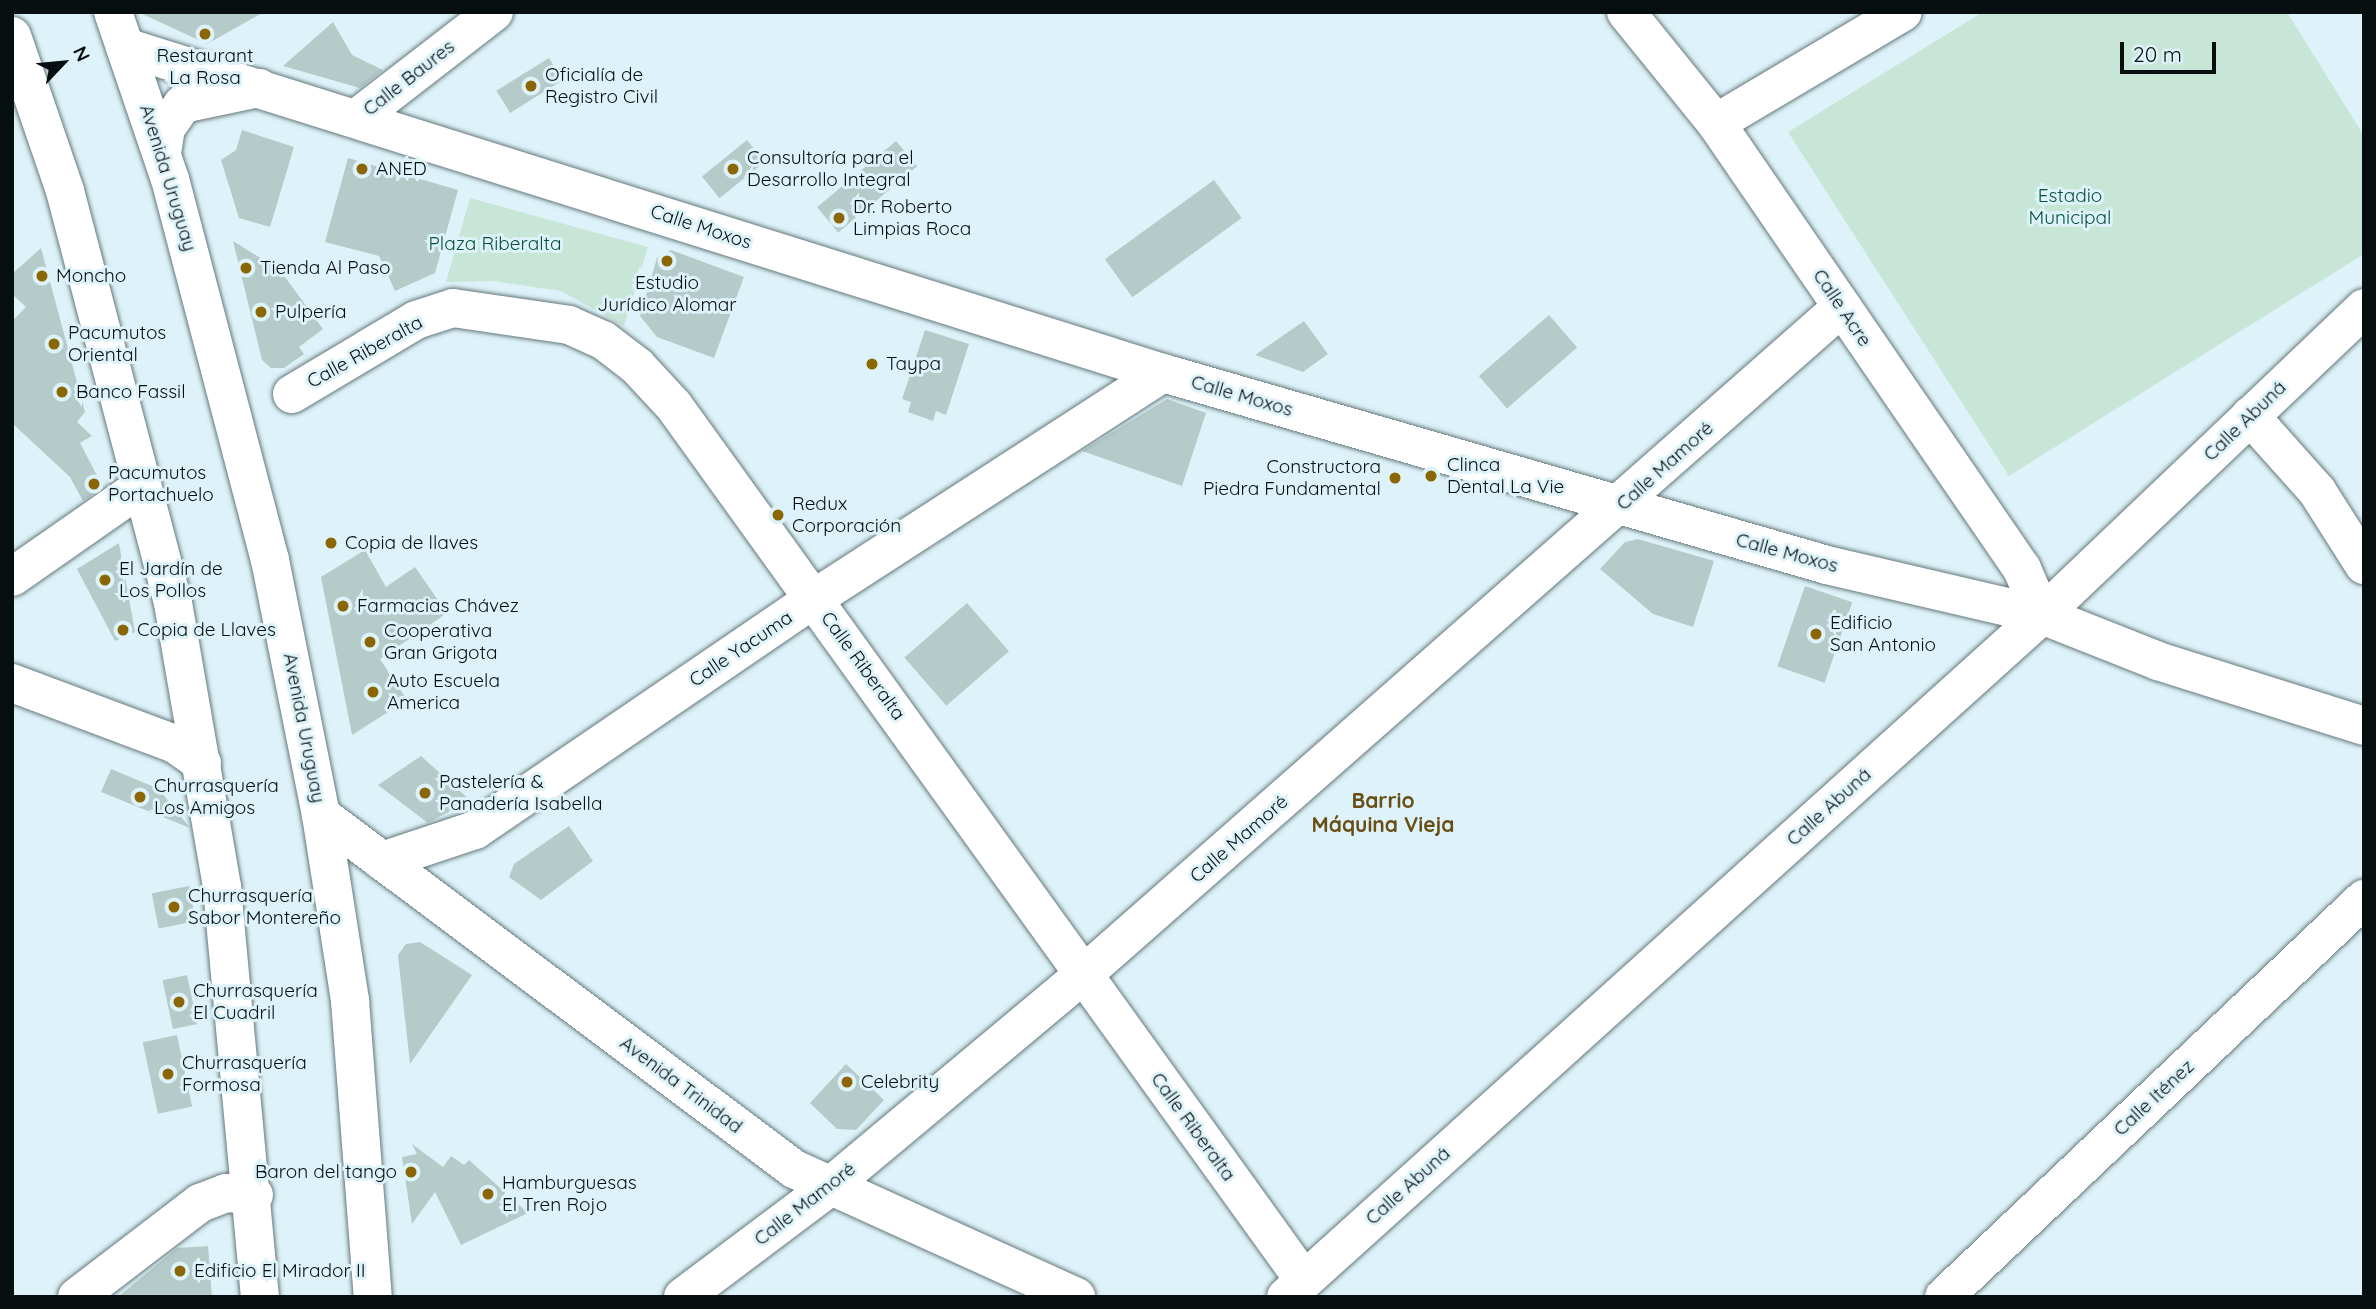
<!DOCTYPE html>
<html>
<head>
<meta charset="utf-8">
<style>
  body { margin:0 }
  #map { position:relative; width:2376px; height:1309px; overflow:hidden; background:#def3f9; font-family:Quicksand,sans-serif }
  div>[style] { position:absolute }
  .green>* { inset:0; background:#c8e6d7 }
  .building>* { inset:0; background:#b5cbc9; transform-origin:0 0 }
  .roads { filter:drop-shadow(0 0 2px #65787d) drop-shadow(0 0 2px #65787d) }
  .minor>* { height:38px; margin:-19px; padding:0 19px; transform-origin:19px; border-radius:19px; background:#fff }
  .major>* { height:38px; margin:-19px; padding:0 19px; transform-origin:19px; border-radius:19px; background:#fff }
  .dots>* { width:19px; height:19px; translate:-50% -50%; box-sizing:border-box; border:4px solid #def3f9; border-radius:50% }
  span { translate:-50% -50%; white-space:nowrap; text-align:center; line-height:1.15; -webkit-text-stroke:6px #def3f9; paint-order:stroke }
  .poi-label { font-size:19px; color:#070e10 }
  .left { translate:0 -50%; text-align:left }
  .right { translate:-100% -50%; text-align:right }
  .street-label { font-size:19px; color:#070e10 }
  .park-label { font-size:19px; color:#065138 }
  .neighbourhood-label { font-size:21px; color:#694f16; font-weight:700 }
  .frame { position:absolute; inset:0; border:14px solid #070e10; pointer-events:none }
  .north { position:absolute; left:28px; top:28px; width:70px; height:70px; -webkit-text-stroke:5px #def3f9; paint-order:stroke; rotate:64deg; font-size:19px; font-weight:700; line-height:28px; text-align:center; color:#070e10 }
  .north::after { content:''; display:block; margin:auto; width:24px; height:32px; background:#070e10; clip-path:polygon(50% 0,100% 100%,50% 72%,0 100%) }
  .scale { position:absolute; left:2120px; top:42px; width:96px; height:32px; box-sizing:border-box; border:4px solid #070e10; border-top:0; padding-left:9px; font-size:21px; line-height:24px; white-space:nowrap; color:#070e10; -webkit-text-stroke:5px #def3f9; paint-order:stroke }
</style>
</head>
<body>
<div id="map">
  <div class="green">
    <div style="clip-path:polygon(1983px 12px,2287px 12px,2364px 136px,2364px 254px,2009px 476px,1788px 132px)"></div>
    <div style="clip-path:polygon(470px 198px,648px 247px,624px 326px,561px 291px,492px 281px,446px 282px)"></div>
  </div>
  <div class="building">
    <div style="clip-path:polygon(138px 12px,264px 12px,207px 44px)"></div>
    <div style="clip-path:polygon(333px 22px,352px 55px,383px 70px,360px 88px,283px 66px)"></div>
    <div style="left:549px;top:58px;width:26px;height:62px;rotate:58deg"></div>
    <div style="clip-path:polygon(242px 130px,294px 147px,270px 227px,239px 218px,221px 160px,236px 150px)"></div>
    <div style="left:747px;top:140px;width:28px;height:58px;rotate:51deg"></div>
    <div style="left:896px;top:141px;width:33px;height:103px;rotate:50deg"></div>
    <div style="clip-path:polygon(348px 158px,458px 190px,435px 273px,395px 291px,379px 256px,325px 242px)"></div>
    <div style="left:1214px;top:180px;width:47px;height:135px;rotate:54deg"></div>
    <div style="clip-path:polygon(233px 241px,280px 270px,323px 329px,299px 347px,304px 354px,284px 368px,271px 368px,262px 360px)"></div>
    <div style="clip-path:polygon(41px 248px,85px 412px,77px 422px,92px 436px,80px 443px,103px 487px,83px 501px,70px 477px,12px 423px,12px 321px,26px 307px,12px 294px,12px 274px)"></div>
    <div style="clip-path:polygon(671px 250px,744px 277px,714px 358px,657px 337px,640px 316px,657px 258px)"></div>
    <div style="left:1549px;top:315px;width:43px;height:93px;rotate:49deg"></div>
    <div style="clip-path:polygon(1304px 321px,1328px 354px,1303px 372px,1255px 355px)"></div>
    <div style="clip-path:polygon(925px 330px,969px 344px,946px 415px,936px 411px,933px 421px,908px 412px,911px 402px,902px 399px)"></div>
    <div style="clip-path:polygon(1167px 399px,1206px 413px,1182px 486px,1082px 451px)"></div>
    <div style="clip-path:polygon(1638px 539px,1714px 561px,1693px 627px,1653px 614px,1600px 569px,1625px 542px)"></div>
    <div style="clip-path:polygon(119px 543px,135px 632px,115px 641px,77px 569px)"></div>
    <div style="clip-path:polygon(365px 550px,386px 587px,415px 567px,447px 613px,380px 659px,407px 700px,352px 735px,321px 577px)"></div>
    <div style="left:1805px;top:586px;width:50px;height:85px;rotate:19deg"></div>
    <div style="left:967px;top:603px;width:64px;height:83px;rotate:49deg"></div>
    <div style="clip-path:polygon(421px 756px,470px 800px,428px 823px,378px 785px)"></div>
    <div style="clip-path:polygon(111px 769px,159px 789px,190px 828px,101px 792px)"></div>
    <div style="clip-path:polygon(569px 826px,593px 861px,541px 900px,509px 877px,514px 864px)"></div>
    <div style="left:189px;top:886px;width:36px;height:38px;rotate:79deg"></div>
    <div style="clip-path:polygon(420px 942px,472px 975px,410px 1064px,398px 955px,406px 944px)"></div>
    <div style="left:187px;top:975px;width:50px;height:25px;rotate:78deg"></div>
    <div style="left:177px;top:1035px;width:73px;height:35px;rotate:78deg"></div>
    <div style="clip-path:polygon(846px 1064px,884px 1100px,856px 1130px,837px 1129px,810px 1103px)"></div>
    <div style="clip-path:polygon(412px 1144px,443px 1167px,451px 1156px,464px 1165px,469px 1160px,528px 1213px,461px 1245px,435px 1192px,412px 1224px,402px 1157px,417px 1154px)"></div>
    <div style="clip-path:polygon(208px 1246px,212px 1297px,118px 1297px,177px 1248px)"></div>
  </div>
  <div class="roads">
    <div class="minor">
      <div style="left:1626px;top:12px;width:143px;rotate:51deg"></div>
      <div style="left:1716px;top:123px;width:541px;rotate:55.55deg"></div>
      <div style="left:2022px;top:569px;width:50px;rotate:66.5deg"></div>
      <div style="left:125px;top:47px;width:1088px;rotate:17.44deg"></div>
      <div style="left:1163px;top:373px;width:691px;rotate:16.13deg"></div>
      <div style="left:1827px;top:565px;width:221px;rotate:13.1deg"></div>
      <div style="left:2042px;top:615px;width:125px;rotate:21.6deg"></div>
      <div style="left:2158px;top:661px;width:216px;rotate:17.5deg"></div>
      <div style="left:357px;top:118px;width:173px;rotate:-37.7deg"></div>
      <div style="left:1716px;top:123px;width:217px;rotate:-30.7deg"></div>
      <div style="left:292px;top:394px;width:144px;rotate:-30.8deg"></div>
      <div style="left:416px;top:320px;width:39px;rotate:-18deg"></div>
      <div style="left:453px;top:308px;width:117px;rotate:8.3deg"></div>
      <div style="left:569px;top:325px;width:37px;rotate:24deg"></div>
      <div style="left:603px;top:340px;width:43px;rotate:37.4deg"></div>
      <div style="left:637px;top:366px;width:54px;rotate:47.2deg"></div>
      <div style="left:674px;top:406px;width:1077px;rotate:54.22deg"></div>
      <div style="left:2250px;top:416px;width:101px;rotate:48.2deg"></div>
      <div style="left:2317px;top:491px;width:88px;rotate:57.6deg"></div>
      <div style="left:12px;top:577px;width:157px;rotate:-34.9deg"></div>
      <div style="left:12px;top:683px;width:174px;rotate:20.5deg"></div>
      <div style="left:175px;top:744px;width:33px;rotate:35deg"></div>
      <div style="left:382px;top:861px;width:98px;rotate:-18.4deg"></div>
      <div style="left:475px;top:830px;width:412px;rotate:-34.3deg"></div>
      <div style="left:815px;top:598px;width:414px;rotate:-32.9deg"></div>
      <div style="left:77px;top:1297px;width:155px;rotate:-37.4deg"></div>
      <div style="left:200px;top:1203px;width:28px;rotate:-21deg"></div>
      <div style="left:226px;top:1193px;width:28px;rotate:4deg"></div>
      <div style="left:683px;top:1297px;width:181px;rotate:-36.9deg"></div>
      <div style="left:828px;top:1188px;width:334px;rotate:-39.9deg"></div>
      <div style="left:1084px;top:974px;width:1010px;rotate:-41.35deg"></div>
      <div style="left:1286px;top:1297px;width:1018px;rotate:-42.05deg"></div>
      <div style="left:2042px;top:615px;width:445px;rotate:-43.6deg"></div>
      <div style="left:1944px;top:1297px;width:579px;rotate:-43.46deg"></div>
    </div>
    <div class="major">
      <div style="left:113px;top:12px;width:176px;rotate:71.2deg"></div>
      <div style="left:170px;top:179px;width:394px;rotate:75.3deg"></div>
      <div style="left:270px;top:560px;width:260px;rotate:78.7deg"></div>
      <div style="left:321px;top:815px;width:188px;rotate:81.1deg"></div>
      <div style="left:350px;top:1001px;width:297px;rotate:85.6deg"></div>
      <div style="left:12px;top:36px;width:164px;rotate:71.1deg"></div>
      <div style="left:65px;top:191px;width:426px;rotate:75.3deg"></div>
      <div style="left:173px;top:603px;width:289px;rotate:80.2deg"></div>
      <div style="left:222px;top:888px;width:411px;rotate:84.7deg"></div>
      <div style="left:162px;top:153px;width:25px;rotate:-81deg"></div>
      <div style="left:166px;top:128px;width:29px;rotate:-55deg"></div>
      <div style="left:183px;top:104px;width:78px;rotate:-11.9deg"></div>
      <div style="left:321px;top:815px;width:591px;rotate:36.81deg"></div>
      <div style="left:794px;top:1169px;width:310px;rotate:24.4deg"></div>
    </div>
  </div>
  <div class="dots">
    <div style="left:205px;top:34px;background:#8b6605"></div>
    <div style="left:531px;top:86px;background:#8b6605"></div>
    <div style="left:362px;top:169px;background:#8b6605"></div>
    <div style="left:733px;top:169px;background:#8b6605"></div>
    <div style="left:839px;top:218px;background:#8b6605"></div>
    <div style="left:667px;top:261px;background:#8b6605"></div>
    <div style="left:246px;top:268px;background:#8b6605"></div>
    <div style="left:42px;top:276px;background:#8b6605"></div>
    <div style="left:261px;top:312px;background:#8b6605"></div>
    <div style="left:54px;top:344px;background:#8b6605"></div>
    <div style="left:872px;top:364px;background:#8b6605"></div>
    <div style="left:62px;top:392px;background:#8b6605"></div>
    <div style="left:1431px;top:476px;background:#8b6605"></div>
    <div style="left:1395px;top:478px;background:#8b6605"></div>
    <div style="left:94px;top:484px;background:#8b6605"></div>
    <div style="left:778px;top:515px;background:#8b6605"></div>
    <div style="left:331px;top:543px;background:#8b6605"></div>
    <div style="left:105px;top:580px;background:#8b6605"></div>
    <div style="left:343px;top:606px;background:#8b6605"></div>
    <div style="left:123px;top:630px;background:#8b6605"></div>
    <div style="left:1816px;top:634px;background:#8b6605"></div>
    <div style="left:370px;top:642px;background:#8b6605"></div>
    <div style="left:373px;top:692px;background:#8b6605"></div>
    <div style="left:425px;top:793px;background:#8b6605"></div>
    <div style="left:140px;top:797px;background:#8b6605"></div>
    <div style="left:174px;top:907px;background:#8b6605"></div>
    <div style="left:179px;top:1002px;background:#8b6605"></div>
    <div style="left:168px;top:1074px;background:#8b6605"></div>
    <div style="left:847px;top:1082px;background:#8b6605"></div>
    <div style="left:411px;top:1172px;background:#8b6605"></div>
    <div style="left:488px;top:1194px;background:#8b6605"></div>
    <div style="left:180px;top:1271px;background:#8b6605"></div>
  </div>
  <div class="poi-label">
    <span style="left:205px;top:67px">Restaurant<br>La Rosa</span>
    <span class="left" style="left:545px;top:86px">Oficialía de<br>Registro Civil</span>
    <span class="left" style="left:747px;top:169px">Consultoría para el<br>Desarrollo Integral</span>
    <span class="left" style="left:376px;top:169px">ANED</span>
    <span class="left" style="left:853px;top:218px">Dr. Roberto<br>Limpias Roca</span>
    <span class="left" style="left:260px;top:268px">Tienda Al Paso</span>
    <span class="left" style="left:56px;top:276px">Moncho</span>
    <span style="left:667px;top:294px">Estudio<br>Jurídico Alomar</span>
    <span class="left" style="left:275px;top:312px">Pulpería</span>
    <span class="left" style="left:68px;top:344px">Pacumutos<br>Oriental</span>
    <span class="left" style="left:886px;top:364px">Taypa</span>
    <span class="left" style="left:76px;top:392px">Banco Fassil</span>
    <span class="left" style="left:1447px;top:476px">Clinca<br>Dental La Vie</span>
    <span class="right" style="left:1381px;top:478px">Constructora<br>Piedra Fundamental</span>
    <span class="left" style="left:108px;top:484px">Pacumutos<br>Portachuelo</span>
    <span class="left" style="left:792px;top:515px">Redux<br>Corporación</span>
    <span class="left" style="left:345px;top:543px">Copia de llaves</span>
    <span class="left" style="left:119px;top:580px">El Jardín de<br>Los Pollos</span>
    <span class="left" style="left:357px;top:606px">Farmacias Chávez</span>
    <span class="left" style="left:1830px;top:634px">Edificio<br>San Antonio</span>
    <span class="left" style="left:137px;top:630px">Copia de Llaves</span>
    <span class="left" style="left:384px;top:642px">Cooperativa<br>Gran Grigota</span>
    <span class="left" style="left:387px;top:692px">Auto Escuela<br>America</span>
    <span class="left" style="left:439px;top:793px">Pastelería &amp;<br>Panadería Isabella</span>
    <span class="left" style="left:154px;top:797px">Churrasquería<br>Los Amigos</span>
    <span class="left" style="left:188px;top:907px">Churrasquería<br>Sabor Montereño</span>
    <span class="left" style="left:193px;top:1002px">Churrasquería<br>El Cuadril</span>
    <span class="left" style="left:182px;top:1074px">Churrasquería<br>Formosa</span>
    <span class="left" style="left:861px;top:1082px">Celebrity</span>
    <span class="right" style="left:397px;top:1172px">Baron del tango</span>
    <span class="left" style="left:502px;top:1194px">Hamburguesas<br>El Tren Rojo</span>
    <span class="left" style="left:194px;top:1271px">Edificio El Mirador II</span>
  </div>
  <div class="street-label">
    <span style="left:409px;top:78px;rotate:-38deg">Calle Baures</span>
    <span style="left:168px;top:178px;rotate:73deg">Avenida Uruguay</span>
    <span style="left:701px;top:227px;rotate:18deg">Calle Moxos</span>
    <span style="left:1842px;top:308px;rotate:56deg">Calle Acre</span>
    <span style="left:365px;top:352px;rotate:-29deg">Calle Riberalta</span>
    <span style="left:1242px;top:396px;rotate:16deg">Calle Moxos</span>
    <span style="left:2245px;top:421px;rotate:-44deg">Calle Abuná</span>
    <span style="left:1665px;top:466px;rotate:-42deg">Calle Mamoré</span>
    <span style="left:1787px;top:553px;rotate:15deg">Calle Moxos</span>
    <span style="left:741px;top:649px;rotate:-34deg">Calle Yacuma</span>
    <span style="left:863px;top:666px;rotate:54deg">Calle Riberalta</span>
    <span style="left:304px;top:728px;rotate:79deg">Avenida Uruguay</span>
    <span style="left:1829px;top:807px;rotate:-42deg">Calle Abuná</span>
    <span style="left:1239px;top:839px;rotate:-41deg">Calle Mamoré</span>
    <span style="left:681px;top:1085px;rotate:37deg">Avenida Trinidad</span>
    <span style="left:2154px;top:1098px;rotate:-43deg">Calle Iténez</span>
    <span style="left:1193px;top:1127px;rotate:54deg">Calle Riberalta</span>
    <span style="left:1408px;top:1186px;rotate:-42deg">Calle Abuná</span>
    <span style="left:805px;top:1204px;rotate:-38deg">Calle Mamoré</span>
  </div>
  <div class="park-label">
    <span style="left:2070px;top:207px">Estadio<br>Municipal</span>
    <span style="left:495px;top:244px">Plaza Riberalta</span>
  </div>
  <div class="neighbourhood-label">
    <span style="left:1383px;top:812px">Barrio<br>Máquina Vieja</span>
  </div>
  <div class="frame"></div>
  <div class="north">N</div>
  <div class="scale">20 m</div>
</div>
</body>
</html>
